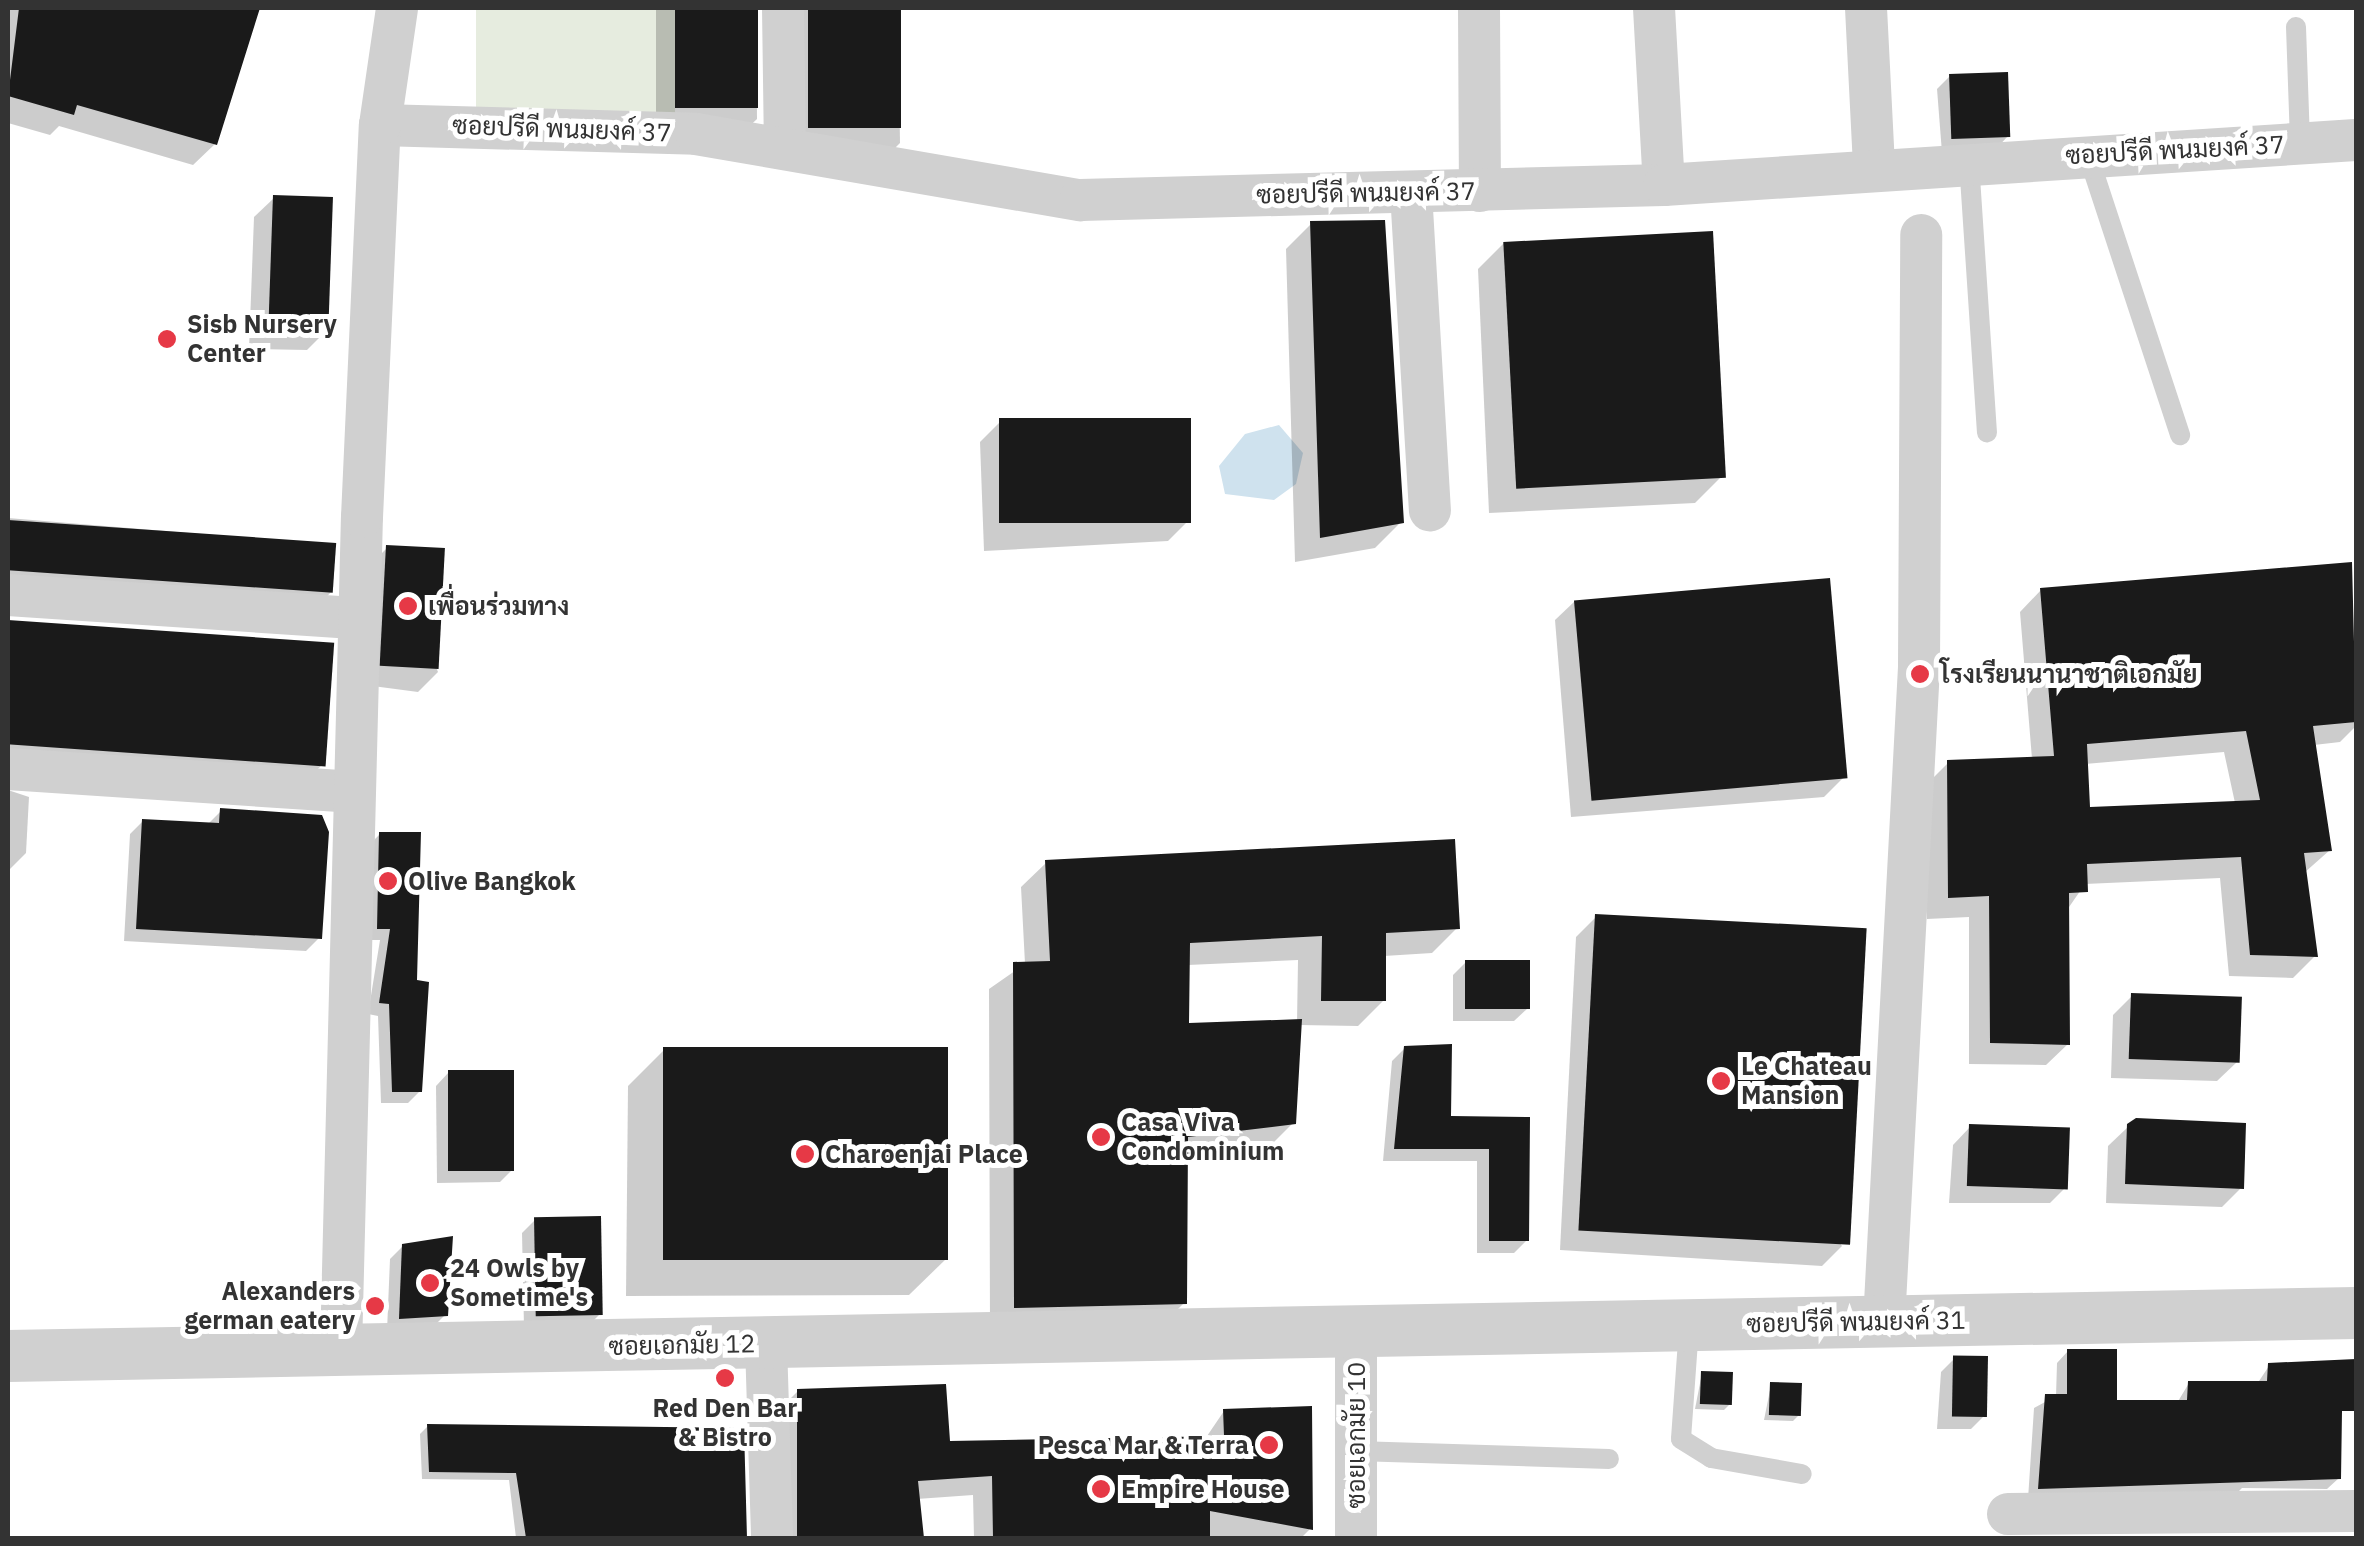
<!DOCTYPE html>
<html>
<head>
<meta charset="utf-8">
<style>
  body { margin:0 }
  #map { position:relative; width:2364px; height:1546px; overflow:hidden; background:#fff; font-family:"IBM Plex Sans",Sarabun,sans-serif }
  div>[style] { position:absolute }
  .green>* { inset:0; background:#e6ecdf; transform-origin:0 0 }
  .water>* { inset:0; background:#cfe2ee }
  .shadow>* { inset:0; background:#0003 }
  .building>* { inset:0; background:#1a1a1a; transform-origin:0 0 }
  .service>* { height:20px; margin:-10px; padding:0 10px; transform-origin:10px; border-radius:10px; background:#d0d0d0 }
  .minor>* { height:42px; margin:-21px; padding:0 21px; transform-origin:21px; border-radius:21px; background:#d0d0d0 }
  .tertiary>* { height:52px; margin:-26px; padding:0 26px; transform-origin:26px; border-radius:26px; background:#d0d0d0 }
  .dots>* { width:28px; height:28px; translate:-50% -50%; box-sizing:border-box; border:5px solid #fff; border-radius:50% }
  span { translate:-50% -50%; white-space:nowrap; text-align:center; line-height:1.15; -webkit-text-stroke:10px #fff; paint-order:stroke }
  .street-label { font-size:25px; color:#333 }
  .poi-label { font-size:25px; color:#333; font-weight:700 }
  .left { translate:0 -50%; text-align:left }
  .right { translate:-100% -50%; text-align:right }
  .frame { position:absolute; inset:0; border:10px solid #333; pointer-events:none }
</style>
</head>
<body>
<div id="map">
  <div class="green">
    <div style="left:476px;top:8px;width:199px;height:116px"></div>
  </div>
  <div class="water">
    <div style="clip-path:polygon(1279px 425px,1303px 453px,1296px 484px,1274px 500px,1225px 494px,1219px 466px,1245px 434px)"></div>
  </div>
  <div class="shadow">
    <div style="clip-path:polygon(8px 8px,257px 8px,215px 144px,193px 165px,59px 126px,50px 135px,8px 123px)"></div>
    <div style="clip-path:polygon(656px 8px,756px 8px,757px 119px,737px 138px,656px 127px)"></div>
    <div style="clip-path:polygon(769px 8px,898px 8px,900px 143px,880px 163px,791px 147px)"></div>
    <div style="clip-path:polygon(1950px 76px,2008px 136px,1995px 150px,1942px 153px,1937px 89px)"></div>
    <div style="clip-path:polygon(274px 198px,327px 330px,307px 350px,249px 349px,254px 217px)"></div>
    <div style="clip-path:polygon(1312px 223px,1401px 522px,1375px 548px,1295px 562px,1286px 249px)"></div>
    <div style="clip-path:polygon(1504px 243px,1721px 477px,1695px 503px,1489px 513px,1478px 269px)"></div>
    <div style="clip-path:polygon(1000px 422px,1188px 521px,1168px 541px,984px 551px,980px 442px)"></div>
    <div style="clip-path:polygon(8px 518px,334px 545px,333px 590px,312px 612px,8px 591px)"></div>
    <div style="clip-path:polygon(387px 548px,438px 672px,418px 692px,365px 685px,368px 567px)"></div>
    <div style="clip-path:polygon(evenodd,2349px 565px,2356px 726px,2340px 742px,2314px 745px,2330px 850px,2304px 873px,2315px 956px,2293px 978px,2229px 976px,2220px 878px,2085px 884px,2067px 910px,2068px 1044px,2046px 1065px,1969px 1064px,1969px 917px,1927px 919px,1926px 785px,1948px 763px,2032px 759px,2020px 612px,2041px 590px,2349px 565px,2224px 752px,2235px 803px,2088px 809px,2085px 764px,2224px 752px)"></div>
    <div style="clip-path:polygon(1575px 601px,1844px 777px,1824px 797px,1571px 817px,1555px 620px)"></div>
    <div style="clip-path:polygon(8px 623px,331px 644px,323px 764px,301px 785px,8px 769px)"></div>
    <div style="clip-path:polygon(8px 790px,29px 797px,26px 853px,8px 871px)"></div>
    <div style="clip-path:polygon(221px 811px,319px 938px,306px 951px,124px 941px,130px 834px,143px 821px,207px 825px)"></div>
    <div style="clip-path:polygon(380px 834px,415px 983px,420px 1091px,408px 1103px,381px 1103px,378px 1016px,368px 1014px,380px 940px,366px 940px,368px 846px)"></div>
    <div style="clip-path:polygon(evenodd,1047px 862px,1457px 928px,1432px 953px,1384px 956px,1384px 1000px,1358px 1026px,1299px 1025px,1293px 1123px,1268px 1148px,1186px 1158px,1184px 1303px,1159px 1328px,990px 1332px,989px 989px,1025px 964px,1021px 887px,1047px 862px,1298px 960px,1297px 1022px,1187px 1026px,1188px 965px,1298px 960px)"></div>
    <div style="clip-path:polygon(1596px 917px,1842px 1246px,1822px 1266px,1560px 1250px,1576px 937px)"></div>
    <div style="clip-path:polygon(1466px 962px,1528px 1008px,1514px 1021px,1453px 1021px,1453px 975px)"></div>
    <div style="clip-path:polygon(2132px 996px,2237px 1062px,2217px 1081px,2111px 1078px,2113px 1015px)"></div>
    <div style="clip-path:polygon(1405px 1048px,1448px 1118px,1527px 1120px,1527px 1240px,1514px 1253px,1477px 1253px,1477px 1161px,1383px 1161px,1392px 1061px)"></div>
    <div style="clip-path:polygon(664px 1050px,946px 1259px,909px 1295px,626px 1296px,628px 1086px)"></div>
    <div style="clip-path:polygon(449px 1072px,513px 1169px,500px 1182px,437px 1183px,436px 1086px)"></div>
    <div style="clip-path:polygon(2129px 1126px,2241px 1188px,2222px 1207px,2106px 1203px,2108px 1146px)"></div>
    <div style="clip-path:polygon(1970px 1127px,2068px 1185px,2050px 1203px,1949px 1203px,1953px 1145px)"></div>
    <div style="clip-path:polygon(535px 1220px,600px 1314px,587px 1327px,524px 1328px,522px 1233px)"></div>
    <div style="clip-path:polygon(403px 1246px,445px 1315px,432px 1328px,387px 1331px,390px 1259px)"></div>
    <div style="clip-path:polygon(2068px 1351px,2114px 1402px,2177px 1403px,2189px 1383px,2257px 1384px,2269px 1366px,2339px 1478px,2327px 1489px,2242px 1488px,2233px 1497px,2028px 1499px,2034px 1408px,2056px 1396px,2057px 1363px)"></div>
    <div style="clip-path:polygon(1954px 1359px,1984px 1416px,1971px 1429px,1937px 1429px,1941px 1372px)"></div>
    <div style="clip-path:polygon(1702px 1373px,1730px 1404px,1724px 1410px,1695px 1409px)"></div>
    <div style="clip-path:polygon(1771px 1385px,1799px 1415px,1793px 1421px,1764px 1420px)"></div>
    <div style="clip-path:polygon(798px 1391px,948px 1443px,1205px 1439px,1224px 1411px,1310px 1529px,1301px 1538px,974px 1538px,973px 1495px,917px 1499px,921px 1538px,778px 1538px,778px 1411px)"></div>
    <div style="clip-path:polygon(428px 1426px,741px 1431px,744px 1538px,516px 1538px,509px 1480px,422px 1479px,420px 1434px)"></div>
  </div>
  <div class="building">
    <div style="clip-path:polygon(19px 8px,260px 8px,217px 145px,77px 105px,74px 115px,8px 96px)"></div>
    <div style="left:675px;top:8px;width:83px;height:100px"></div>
    <div style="left:808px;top:8px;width:93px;height:120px"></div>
    <div style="left:2008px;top:72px;width:65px;height:59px;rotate:88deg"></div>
    <div style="left:273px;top:195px;width:60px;height:135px;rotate:2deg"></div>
    <div style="clip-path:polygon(1385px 220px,1404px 523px,1320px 538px,1310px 221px)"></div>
    <div style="left:1713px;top:231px;width:247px;height:210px;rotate:87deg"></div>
    <div style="left:1191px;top:418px;width:105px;height:192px;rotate:90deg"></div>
    <div style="left:8px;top:520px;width:329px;height:50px;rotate:4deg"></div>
    <div style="left:386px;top:545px;width:59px;height:121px;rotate:3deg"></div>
    <div style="clip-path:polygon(evenodd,2352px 562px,2356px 722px,2313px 726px,2332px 851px,2304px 853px,2318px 957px,2250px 955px,2241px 857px,2087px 864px,2088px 892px,2069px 893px,2070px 1045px,1990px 1043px,1989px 896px,1948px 898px,1947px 760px,2054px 756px,2040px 588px,2352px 562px,2246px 731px,2260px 800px,2090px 807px,2087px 744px,2246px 731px)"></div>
    <div style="left:1830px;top:578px;width:201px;height:257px;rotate:85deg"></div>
    <div style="left:8px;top:620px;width:327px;height:124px;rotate:4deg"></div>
    <div style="clip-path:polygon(220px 808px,322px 815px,329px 832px,322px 939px,136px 929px,142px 819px,219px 823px)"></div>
    <div style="clip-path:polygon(379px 832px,421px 832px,417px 980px,429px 982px,422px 1092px,392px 1092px,389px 1004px,379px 1003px,390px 929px,377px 929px)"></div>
    <div style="clip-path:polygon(1455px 839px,1460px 929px,1386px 933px,1386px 1001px,1321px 1001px,1322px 936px,1190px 943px,1189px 1023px,1302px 1019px,1296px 1124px,1188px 1137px,1187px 1304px,1014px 1308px,1013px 962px,1050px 961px,1045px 860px)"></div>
    <div style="left:1595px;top:914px;width:272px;height:317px;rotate:3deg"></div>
    <div style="left:1465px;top:960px;width:65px;height:49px"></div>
    <div style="left:2131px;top:993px;width:111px;height:66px;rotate:2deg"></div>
    <div style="clip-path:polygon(1452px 1044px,1451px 1116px,1530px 1117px,1529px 1241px,1489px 1241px,1489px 1149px,1394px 1149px,1404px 1046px)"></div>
    <div style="left:948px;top:1047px;width:213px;height:285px;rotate:90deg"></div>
    <div style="left:448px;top:1070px;width:66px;height:101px"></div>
    <div style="clip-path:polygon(2136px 1118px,2246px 1123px,2244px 1189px,2125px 1184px,2127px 1124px)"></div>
    <div style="left:1969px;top:1124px;width:101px;height:62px;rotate:2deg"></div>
    <div style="left:601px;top:1216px;width:99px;height:67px;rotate:89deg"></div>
    <div style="clip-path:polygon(453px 1236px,448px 1316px,399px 1319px,402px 1244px)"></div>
    <div style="clip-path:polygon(2067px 1349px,2117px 1349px,2117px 1400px,2187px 1400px,2188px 1381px,2267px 1381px,2268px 1363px,2356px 1359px,2356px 1411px,2342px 1411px,2341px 1479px,2038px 1489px,2045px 1394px,2067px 1394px)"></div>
    <div style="left:1988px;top:1356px;width:61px;height:35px;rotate:91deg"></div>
    <div style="left:1701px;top:1371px;width:32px;height:33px;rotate:2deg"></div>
    <div style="left:1770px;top:1382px;width:32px;height:33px;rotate:2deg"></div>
    <div style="clip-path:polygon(946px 1384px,950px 1441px,1224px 1436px,1223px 1409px,1312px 1406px,1313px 1530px,1210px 1511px,1210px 1538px,993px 1538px,992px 1476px,918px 1481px,924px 1538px,797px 1538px,797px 1389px)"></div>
    <div style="clip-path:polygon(427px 1424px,744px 1428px,747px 1538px,526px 1538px,516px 1473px,429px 1472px)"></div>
  </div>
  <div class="service">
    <div style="left:2296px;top:27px;width:116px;rotate:88deg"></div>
    <div style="left:2088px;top:155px;width:295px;rotate:71.8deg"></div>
    <div style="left:1969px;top:162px;width:271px;rotate:86.2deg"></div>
    <div style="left:1689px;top:1327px;width:112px;rotate:94.1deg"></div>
    <div style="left:1681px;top:1439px;width:36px;rotate:32deg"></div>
    <div style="left:1711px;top:1458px;width:92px;rotate:10deg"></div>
    <div style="left:1356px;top:1451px;width:253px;rotate:1.8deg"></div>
  </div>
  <div class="minor">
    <div style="left:783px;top:8px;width:140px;rotate:89.2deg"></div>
    <div style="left:1479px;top:8px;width:183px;rotate:89.7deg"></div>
    <div style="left:1654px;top:8px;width:177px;rotate:86.8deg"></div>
    <div style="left:1866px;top:8px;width:159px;rotate:87.1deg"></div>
    <div style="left:380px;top:125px;width:316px;rotate:1.6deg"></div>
    <div style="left:696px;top:134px;width:390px;rotate:9.8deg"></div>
    <div style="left:1080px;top:200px;width:584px;rotate:-1.47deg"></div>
    <div style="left:1664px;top:185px;width:693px;rotate:-3.72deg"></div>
    <div style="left:1411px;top:192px;width:319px;rotate:86.6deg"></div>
    <div style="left:8px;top:595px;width:350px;rotate:3.8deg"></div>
    <div style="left:8px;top:769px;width:344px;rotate:3.8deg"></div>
    <div style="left:1884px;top:1322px;width:656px;rotate:-86.94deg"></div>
    <div style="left:1919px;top:667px;width:432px;rotate:-89.7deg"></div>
    <div style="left:1356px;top:1332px;width:206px;rotate:90deg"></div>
    <div style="left:766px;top:1344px;width:194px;rotate:88.2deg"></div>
    <div style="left:341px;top:1350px;width:833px;rotate:-88.56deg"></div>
    <div style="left:362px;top:517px;width:392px;rotate:-87.4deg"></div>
    <div style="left:380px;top:125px;width:118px;rotate:-81.7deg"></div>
    <div style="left:2008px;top:1514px;width:348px;rotate:-0.5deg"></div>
  </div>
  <div class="tertiary">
    <div style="left:8px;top:1356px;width:2348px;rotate:-1.05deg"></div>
  </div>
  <div class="dots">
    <div style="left:167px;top:339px;background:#e63946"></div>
    <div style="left:408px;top:606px;background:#e63946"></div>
    <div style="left:1920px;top:674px;background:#e63946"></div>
    <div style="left:388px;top:881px;background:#e63946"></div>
    <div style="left:1721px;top:1081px;background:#e63946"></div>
    <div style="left:1101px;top:1137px;background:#e63946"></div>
    <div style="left:805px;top:1154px;background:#e63946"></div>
    <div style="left:430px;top:1283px;background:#e63946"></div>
    <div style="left:375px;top:1306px;background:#e63946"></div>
    <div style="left:725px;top:1378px;background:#e63946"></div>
    <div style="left:1269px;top:1445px;background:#e63946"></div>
    <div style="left:1101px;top:1489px;background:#e63946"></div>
  </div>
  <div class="street-label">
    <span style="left:562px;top:129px;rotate:2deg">ซอยปรีดี พนมยงค์ 37</span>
    <span style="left:2175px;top:150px;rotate:-3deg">ซอยปรีดี พนมยงค์ 37</span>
    <span style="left:1366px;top:193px;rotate:-1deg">ซอยปรีดี พนมยงค์ 37</span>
    <span style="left:1856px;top:1322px;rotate:-1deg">ซอยปรีดี พนมยงค์ 31</span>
    <span style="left:682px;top:1345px;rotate:-1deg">ซอยเอกมัย 12</span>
    <span style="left:1356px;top:1435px;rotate:-90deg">ซอยเอกมัย 10</span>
  </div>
  <div class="poi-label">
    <span class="left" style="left:187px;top:339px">Sisb Nursery<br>Center</span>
    <span class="left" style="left:428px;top:606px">เพื่อนร่วมทาง</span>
    <span class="left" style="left:1940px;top:674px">โรงเรียนนานาชาติเอกมัย</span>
    <span class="left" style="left:408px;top:881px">Olive Bangkok</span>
    <span class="left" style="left:1741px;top:1081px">Le Chateau<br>Mansion</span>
    <span class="left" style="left:1121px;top:1137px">Casa Viva<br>Condominium</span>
    <span class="left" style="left:825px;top:1154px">Charoenjai Place</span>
    <span class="left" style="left:450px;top:1283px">24 Owls by<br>Sometime's</span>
    <span class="right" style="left:355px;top:1306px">Alexanders<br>german eatery</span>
    <span style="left:725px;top:1423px">Red Den Bar<br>&amp; Bistro</span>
    <span class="right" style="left:1249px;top:1445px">Pesca Mar &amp; Terra</span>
    <span class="left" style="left:1121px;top:1489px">Empire House</span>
  </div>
  <div class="frame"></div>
</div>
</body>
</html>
